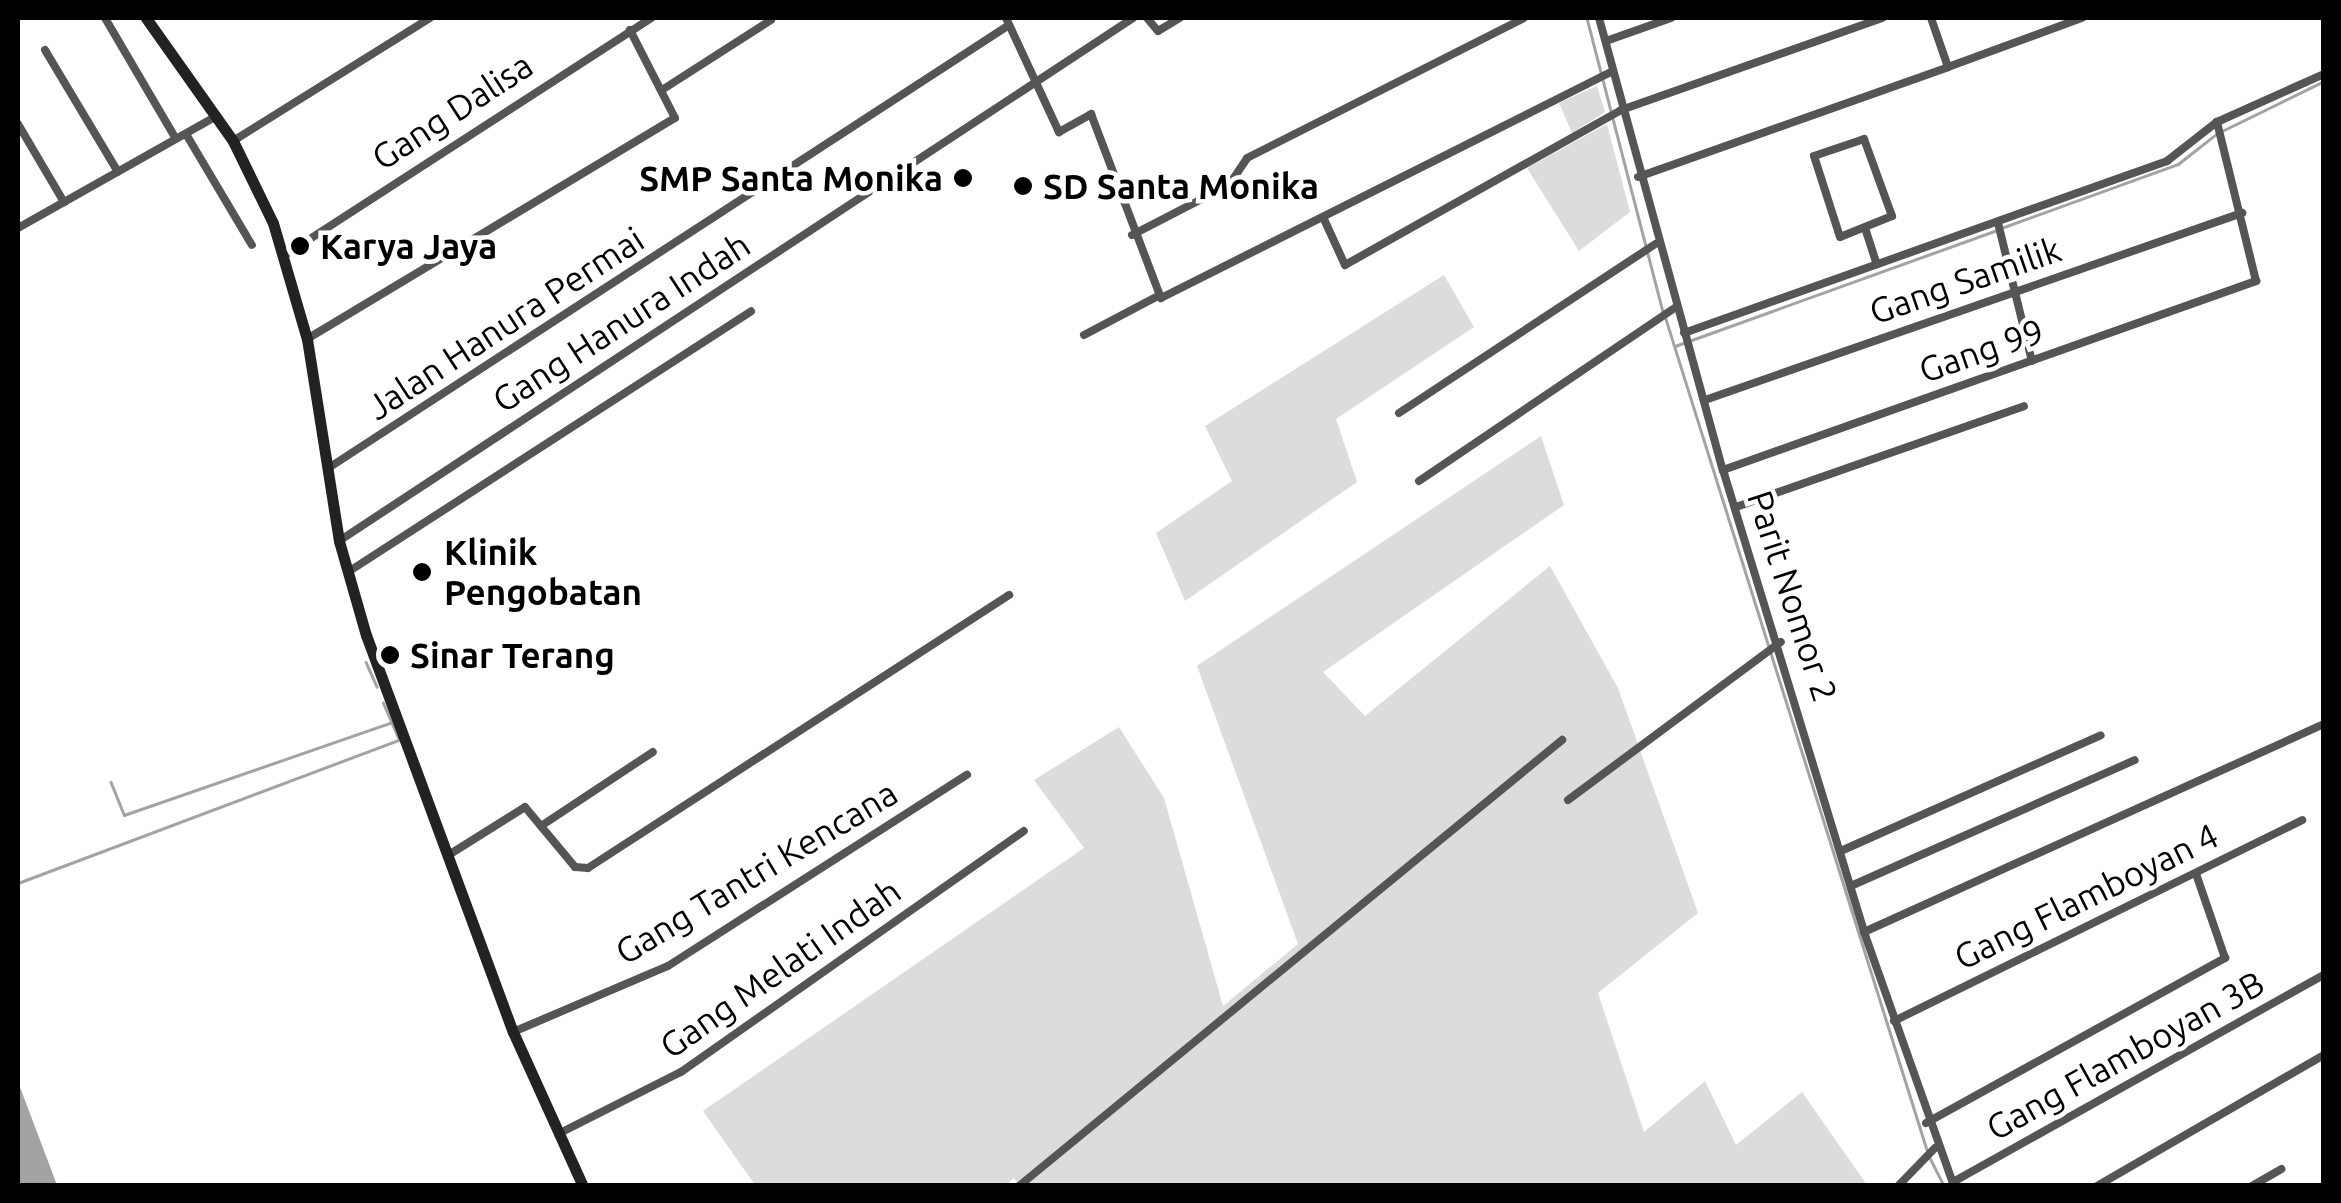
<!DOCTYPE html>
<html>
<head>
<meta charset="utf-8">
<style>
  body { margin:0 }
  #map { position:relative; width:2341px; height:1203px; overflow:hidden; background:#fff; font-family:Ubuntu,sans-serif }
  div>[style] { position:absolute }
  .green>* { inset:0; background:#dcdcdc }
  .water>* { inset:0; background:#a3a3a3 }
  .stream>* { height:2.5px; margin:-1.25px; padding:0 1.25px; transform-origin:1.25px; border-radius:1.25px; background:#a3a3a3 }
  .minor>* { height:8px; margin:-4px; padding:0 4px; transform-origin:4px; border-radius:4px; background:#555 }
  .secondary>* { height:11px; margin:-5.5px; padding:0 5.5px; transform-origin:5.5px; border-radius:5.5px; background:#222 }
  .dots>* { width:28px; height:28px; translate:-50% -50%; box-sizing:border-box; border:5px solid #fff; border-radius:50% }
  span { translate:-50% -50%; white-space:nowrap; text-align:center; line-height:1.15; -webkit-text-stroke:9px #fff; paint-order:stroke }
  .street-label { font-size:35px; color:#000 }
  .poi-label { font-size:35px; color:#000; font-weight:700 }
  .right { translate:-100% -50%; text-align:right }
  .left { translate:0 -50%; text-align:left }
  .frame { position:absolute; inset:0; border:20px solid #000; pointer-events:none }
</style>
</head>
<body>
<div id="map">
  <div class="green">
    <div style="clip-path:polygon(1597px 86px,1605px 112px,1572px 133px,1559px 103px)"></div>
    <div style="clip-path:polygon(1607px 124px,1630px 212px,1579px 251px,1527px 168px)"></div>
    <div style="clip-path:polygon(1444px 275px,1474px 327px,1336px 419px,1357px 482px,1185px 601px,1156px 533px,1232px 481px,1205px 426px)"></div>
    <div style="clip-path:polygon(1541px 436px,1564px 505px,1323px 672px,1365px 716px,1550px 566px,1618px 688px,1698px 913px,1598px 993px,1644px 1132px,1705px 1081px,1736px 1145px,1802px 1092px,1867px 1185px,1019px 1186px,1014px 1178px,1004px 1186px,755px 1185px,703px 1111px,1084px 848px,1034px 780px,1119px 727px,1164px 798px,1223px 1006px,1298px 944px,1197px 666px)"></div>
  </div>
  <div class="water">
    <div style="clip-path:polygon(18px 1082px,57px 1185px,18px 1185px)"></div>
  </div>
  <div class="stream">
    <div style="left:1587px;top:18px;width:303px;rotate:75.5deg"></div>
    <div style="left:2222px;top:131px;width:114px;rotate:-26.1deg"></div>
    <div style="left:2004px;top:227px;width:185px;rotate:-19.9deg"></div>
    <div style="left:2178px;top:164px;width:47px;rotate:-38.1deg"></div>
    <div style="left:1666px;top:319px;width:871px;rotate:72.56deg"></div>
    <div style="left:1675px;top:346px;width:342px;rotate:-19.8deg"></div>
    <div style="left:366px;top:662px;width:27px;rotate:66deg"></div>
    <div style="left:111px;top:782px;width:35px;rotate:68deg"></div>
    <div style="left:124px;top:815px;width:281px;rotate:-19.1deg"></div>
    <div style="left:18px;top:883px;width:407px;rotate:-20.6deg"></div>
    <div style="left:399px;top:740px;width:40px;rotate:-113.4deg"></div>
    <div style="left:1930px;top:1158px;width:31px;rotate:63deg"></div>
  </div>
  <div class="minor">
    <div style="left:105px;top:18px;width:140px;rotate:59.6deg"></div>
    <div style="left:1006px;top:18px;width:126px;rotate:65.1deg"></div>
    <div style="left:1059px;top:132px;width:37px;rotate:-29deg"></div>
    <div style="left:1091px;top:114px;width:197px;rotate:69.2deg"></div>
    <div style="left:1161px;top:298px;width:504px;rotate:-26.67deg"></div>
    <div style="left:1147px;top:18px;width:17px;rotate:50deg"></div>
    <div style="left:1158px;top:31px;width:26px;rotate:-31deg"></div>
    <div style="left:1599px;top:18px;width:469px;rotate:74.7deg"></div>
    <div style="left:1723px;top:470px;width:483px;rotate:73deg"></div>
    <div style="left:1864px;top:932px;width:269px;rotate:70.5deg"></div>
    <div style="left:1931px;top:18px;width:52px;rotate:70.9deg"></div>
    <div style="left:1948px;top:67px;width:143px;rotate:-20.1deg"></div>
    <div style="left:1606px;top:41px;width:69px;rotate:-19.5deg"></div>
    <div style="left:45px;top:50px;width:142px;rotate:59.1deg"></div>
    <div style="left:665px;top:88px;width:126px;rotate:-32.7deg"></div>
    <div style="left:18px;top:124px;width:91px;rotate:59.5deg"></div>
    <div style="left:186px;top:134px;width:129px;rotate:59.3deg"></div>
    <div style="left:1864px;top:139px;width:82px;rotate:70deg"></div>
    <div style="left:1892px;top:216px;width:56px;rotate:158deg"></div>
    <div style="left:1840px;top:237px;width:85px;rotate:-107.8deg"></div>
    <div style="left:1814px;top:156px;width:53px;rotate:-18.8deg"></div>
    <div style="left:233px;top:141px;width:232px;rotate:-32deg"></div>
    <div style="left:1638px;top:177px;width:329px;rotate:-19.5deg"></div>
    <div style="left:1323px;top:217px;width:53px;rotate:65.4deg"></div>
    <div style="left:1345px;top:265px;width:317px;rotate:-29.3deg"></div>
    <div style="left:1621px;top:110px;width:277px;rotate:-19.4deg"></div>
    <div style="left:1998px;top:223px;width:142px;rotate:76.2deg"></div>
    <div style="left:18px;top:228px;width:226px;rotate:-29.4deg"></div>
    <div style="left:1865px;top:228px;width:38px;rotate:72deg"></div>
    <div style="left:1132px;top:235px;width:109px;rotate:-27.3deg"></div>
    <div style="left:1229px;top:185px;width:32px;rotate:-56deg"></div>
    <div style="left:1247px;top:158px;width:310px;rotate:-26.8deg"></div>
    <div style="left:285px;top:255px;width:436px;rotate:-32.9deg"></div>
    <div style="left:1684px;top:333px;width:513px;rotate:-19.6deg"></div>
    <div style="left:2167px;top:161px;width:63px;rotate:-38deg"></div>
    <div style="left:2217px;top:122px;width:117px;rotate:-24.2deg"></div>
    <div style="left:1084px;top:335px;width:81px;rotate:-27.8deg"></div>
    <div style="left:307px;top:339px;width:429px;rotate:-31deg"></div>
    <div style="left:675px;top:118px;width:99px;rotate:-117.1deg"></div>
    <div style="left:1705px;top:400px;width:569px;rotate:-19.2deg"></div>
    <div style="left:1399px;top:413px;width:307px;rotate:-33.4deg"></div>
    <div style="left:330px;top:467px;width:810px;rotate:-33.06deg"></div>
    <div style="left:1723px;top:470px;width:566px;rotate:-19.52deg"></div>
    <div style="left:2256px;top:281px;width:164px;rotate:-103.8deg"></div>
    <div style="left:1419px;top:481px;width:310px;rotate:-34.1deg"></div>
    <div style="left:1736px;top:507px;width:305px;rotate:-19.3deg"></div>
    <div style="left:339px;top:541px;width:951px;rotate:-33.37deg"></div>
    <div style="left:348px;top:572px;width:480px;rotate:-32.9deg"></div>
    <div style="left:1568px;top:800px;width:265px;rotate:-36.6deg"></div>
    <div style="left:541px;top:826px;width:134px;rotate:-33.5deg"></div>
    <div style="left:1843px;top:850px;width:282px;rotate:-24deg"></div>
    <div style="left:447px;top:856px;width:92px;rotate:-32.1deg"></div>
    <div style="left:525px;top:807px;width:78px;rotate:50.2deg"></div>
    <div style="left:575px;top:867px;width:13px;rotate:4deg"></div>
    <div style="left:588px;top:868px;width:502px;rotate:-32.96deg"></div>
    <div style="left:1853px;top:885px;width:308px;rotate:-23.9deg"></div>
    <div style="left:1864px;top:932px;width:505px;rotate:-24.33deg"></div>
    <div style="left:1894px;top:1021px;width:455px;rotate:-26.2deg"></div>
    <div style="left:513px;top:1032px;width:168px;rotate:-23.1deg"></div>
    <div style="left:668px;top:966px;width:355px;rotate:-32.6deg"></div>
    <div style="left:1926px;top:1123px;width:342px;rotate:-28.9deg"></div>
    <div style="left:2225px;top:958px;width:89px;rotate:-109deg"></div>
    <div style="left:558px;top:1134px;width:138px;rotate:-26.8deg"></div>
    <div style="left:681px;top:1072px;width:419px;rotate:-35.1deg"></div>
    <div style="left:1953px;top:1182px;width:425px;rotate:-29.2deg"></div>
    <div style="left:1019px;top:1186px;width:703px;rotate:-39.4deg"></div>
    <div style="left:1898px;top:1186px;width:53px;rotate:-45.8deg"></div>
    <div style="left:2097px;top:1186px;width:262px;rotate:-30deg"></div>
    <div style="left:2252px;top:1186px;width:34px;rotate:-30deg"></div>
  </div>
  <div class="secondary">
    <div style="left:146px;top:18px;width:151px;rotate:54.7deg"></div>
    <div style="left:233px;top:141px;width:91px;rotate:64deg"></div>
    <div style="left:273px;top:223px;width:121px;rotate:73.7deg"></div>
    <div style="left:307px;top:339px;width:205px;rotate:81deg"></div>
    <div style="left:339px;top:541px;width:98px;rotate:74deg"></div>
    <div style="left:366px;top:635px;width:423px;rotate:69.7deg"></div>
    <div style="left:513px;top:1032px;width:169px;rotate:65.6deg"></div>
  </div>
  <div class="dots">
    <div style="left:963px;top:178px;background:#000"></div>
    <div style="left:1023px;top:186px;background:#000"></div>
    <div style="left:300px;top:246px;background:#000"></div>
    <div style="left:422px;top:572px;background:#000"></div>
    <div style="left:390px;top:655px;background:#000"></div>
  </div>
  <div class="street-label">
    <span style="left:452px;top:111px;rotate:-33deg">Gang Dalisa</span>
    <span style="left:1965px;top:280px;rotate:-19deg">Gang Samilik</span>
    <span style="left:621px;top:322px;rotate:-33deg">Gang Hanura Indah</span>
    <span style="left:505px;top:323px;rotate:-33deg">Jalan Hanura Permai</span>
    <span style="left:1981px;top:350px;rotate:-19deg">Gang 99</span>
    <span style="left:1793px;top:596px;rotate:72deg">Parit Nomor 2</span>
    <span style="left:756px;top:872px;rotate:-31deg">Gang Tantri Kencana</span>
    <span style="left:2086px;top:896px;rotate:-26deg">Gang Flamboyan 4</span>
    <span style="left:780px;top:968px;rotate:-35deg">Gang Melati Indah</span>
    <span style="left:2125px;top:1055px;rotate:-29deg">Gang Flamboyan 3B</span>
  </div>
  <div class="poi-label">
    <span class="right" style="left:943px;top:178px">SMP Santa Monika</span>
    <span class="left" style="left:1043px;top:186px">SD Santa Monika</span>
    <span class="left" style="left:320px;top:246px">Karya Jaya</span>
    <span class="left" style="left:444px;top:572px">Klinik<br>Pengobatan</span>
    <span class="left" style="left:410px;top:655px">Sinar Terang</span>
  </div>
  <div class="frame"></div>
</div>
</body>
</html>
